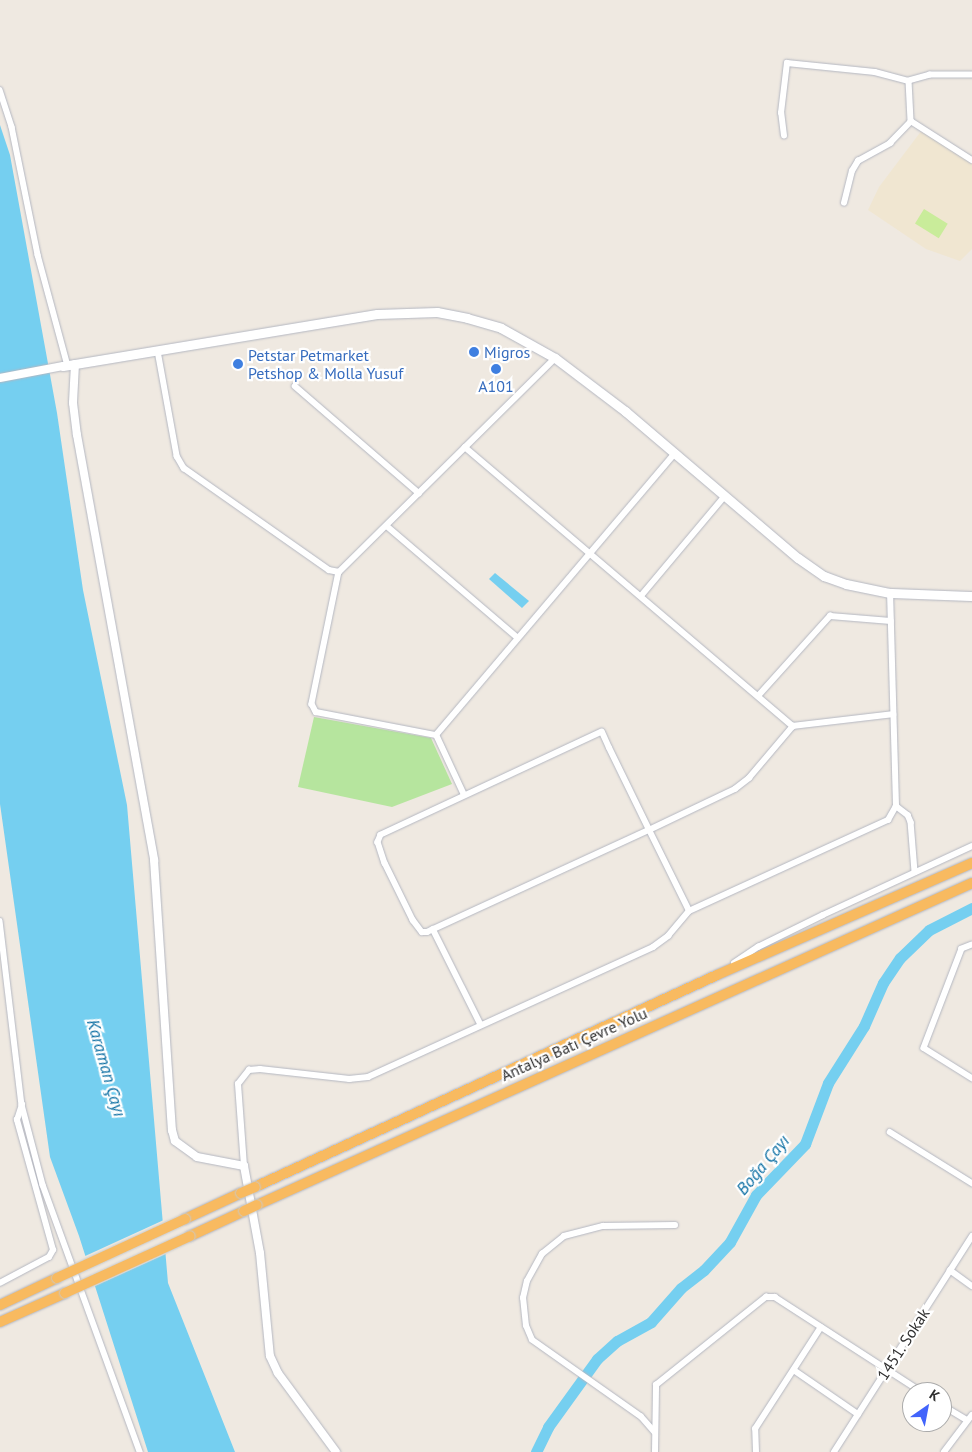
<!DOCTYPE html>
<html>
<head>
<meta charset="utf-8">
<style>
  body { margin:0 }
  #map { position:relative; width:972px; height:1452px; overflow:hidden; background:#efe9e1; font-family:"PT Sans",sans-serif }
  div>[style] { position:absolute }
  .education>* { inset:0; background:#f0e6d1 }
  .green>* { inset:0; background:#b6e59e }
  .pitch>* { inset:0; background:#c9ec9a; transform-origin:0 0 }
  .water>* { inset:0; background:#75cff0 }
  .pier>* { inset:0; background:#efe9e1 }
  .river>* { height:11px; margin:-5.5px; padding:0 5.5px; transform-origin:5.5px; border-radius:5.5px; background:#75cff0 }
  .roads { filter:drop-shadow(0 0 1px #b4b7c1) drop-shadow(0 0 1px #b4b7c1) }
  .minor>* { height:5.5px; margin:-2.75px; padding:0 2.75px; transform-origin:2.75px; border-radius:2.75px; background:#fff }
  .tertiary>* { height:8px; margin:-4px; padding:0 4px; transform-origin:4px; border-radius:4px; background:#fff }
  .secondary>* { height:9px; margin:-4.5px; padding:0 4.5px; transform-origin:4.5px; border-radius:4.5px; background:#fff }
  .trunk>* { height:10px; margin:-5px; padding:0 5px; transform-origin:5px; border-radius:5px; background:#f8ba60 }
  .bridges { filter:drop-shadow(0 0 1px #c9c9c9) drop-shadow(0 0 1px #c9c9c9) }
  .trunk-bridge>* { height:10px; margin:-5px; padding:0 5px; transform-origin:5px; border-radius:5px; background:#f8ba60 }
  .dots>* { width:14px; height:14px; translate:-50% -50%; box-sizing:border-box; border:2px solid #fff; border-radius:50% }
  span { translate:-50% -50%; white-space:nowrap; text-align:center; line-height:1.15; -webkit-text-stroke:4.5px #fff; paint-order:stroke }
  .shop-label { font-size:16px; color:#366cbe }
  .left { translate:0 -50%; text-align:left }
  .street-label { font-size:16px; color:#2e2e2e }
  .water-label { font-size:18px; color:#0d6fa3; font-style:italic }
  .north { position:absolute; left:902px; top:1382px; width:50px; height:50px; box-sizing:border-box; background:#fff; border:1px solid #ababab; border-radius:50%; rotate:33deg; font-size:14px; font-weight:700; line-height:20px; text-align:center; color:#2e2e2e }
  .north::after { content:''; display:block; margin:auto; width:18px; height:22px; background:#4264fb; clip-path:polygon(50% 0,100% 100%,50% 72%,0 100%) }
</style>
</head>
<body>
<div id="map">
  <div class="education">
    <div style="clip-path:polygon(922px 130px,972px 163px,972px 249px,960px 261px,926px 249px,868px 210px,879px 187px)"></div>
  </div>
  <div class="green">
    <div style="clip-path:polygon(314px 717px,431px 738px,452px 784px,392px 807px,298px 787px)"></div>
  </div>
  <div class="pitch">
    <div style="left:924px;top:209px;width:28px;height:17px;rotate:32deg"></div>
  </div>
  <div class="water">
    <div style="clip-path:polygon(0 125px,10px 155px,57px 413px,83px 590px,127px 805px,168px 1283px,235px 1452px,148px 1452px,79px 1236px,50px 1157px,0 804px)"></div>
    <div style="clip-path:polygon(495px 573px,529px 601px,522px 608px,489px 579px)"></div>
  </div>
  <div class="pier">
    <div style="clip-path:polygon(166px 1219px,168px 1253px,93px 1287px,83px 1257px)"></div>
  </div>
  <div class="river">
    <div style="left:536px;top:1452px;width:28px;rotate:-64deg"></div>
    <div style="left:548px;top:1427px;width:84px;rotate:-54.2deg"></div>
    <div style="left:597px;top:1359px;width:27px;rotate:-42deg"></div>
    <div style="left:617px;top:1341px;width:39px;rotate:-29deg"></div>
    <div style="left:651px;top:1322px;width:45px;rotate:-48.6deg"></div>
    <div style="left:681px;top:1288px;width:29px;rotate:-38deg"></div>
    <div style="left:704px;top:1270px;width:38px;rotate:-47deg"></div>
    <div style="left:730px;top:1242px;width:54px;rotate:-61deg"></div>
    <div style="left:756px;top:1195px;width:71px;rotate:-46.1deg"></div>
    <div style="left:805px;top:1144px;width:65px;rotate:-69.3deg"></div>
    <div style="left:828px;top:1083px;width:67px;rotate:-57.7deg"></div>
    <div style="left:864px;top:1026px;width:47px;rotate:-66.2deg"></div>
    <div style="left:883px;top:983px;width:30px;rotate:-56deg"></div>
    <div style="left:900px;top:958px;width:40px;rotate:-44deg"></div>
    <div style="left:929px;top:930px;width:48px;rotate:-27.1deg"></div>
  </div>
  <div class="roads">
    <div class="minor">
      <div style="left:972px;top:75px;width:42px;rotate:180deg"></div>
      <div style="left:930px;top:75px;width:22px;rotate:164deg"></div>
      <div style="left:909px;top:81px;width:40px;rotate:87.1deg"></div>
      <div style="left:911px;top:121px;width:72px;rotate:32.6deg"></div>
      <div style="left:0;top:90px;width:39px;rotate:72deg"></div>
      <div style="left:12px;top:127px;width:131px;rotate:78.5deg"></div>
      <div style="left:38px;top:255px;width:115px;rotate:74.9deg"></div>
      <div style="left:784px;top:136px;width:23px;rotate:-97deg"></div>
      <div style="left:781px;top:113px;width:50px;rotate:-83.2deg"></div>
      <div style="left:787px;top:63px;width:88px;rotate:5.8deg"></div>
      <div style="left:875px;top:72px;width:35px;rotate:15deg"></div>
      <div style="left:844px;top:203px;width:33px;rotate:-76deg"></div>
      <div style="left:852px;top:171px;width:12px;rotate:-59deg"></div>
      <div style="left:858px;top:161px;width:37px;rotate:-29deg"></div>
      <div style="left:890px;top:143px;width:30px;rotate:-46deg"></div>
      <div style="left:158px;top:351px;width:107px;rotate:79.7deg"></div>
      <div style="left:177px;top:456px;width:14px;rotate:60deg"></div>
      <div style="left:184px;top:468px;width:177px;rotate:35.1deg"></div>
      <div style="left:329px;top:570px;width:10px;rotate:11deg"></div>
      <div style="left:339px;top:572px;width:304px;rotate:-44.7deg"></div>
      <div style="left:295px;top:386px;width:164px;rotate:40.8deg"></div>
      <div style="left:465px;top:447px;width:431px;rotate:40.4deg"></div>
      <div style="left:387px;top:526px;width:172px;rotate:40.5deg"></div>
      <div style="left:339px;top:572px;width:135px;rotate:101.6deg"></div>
      <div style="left:312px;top:704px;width:9px;rotate:63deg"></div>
      <div style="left:316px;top:712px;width:122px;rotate:10.9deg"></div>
      <div style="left:641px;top:596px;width:131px;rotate:-50deg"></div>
      <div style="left:758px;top:696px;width:108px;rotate:-48deg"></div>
      <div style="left:830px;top:616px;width:61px;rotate:4.7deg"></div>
      <div style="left:464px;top:795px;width:66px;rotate:-115deg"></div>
      <div style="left:436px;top:735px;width:370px;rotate:-49.7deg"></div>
      <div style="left:896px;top:806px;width:15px;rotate:37deg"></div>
      <div style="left:908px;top:815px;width:8px;rotate:67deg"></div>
      <div style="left:911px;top:822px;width:50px;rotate:85.4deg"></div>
      <div style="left:689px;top:911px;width:90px;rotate:-116.3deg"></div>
      <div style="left:649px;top:830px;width:91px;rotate:-116deg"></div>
      <div style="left:609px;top:748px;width:17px;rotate:-114deg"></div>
      <div style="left:602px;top:732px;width:244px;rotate:155deg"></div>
      <div style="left:381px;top:835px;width:8px;rotate:113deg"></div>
      <div style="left:378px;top:842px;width:22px;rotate:72deg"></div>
      <div style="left:385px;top:863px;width:64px;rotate:63.8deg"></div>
      <div style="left:413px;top:920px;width:15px;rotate:53deg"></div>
      <div style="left:422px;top:932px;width:5px"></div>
      <div style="left:427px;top:932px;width:244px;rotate:-24.7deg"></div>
      <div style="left:649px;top:830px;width:95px;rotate:-25.5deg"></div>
      <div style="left:735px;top:789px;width:18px;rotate:-38deg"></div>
      <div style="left:749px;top:778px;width:68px;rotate:-49.8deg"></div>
      <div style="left:793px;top:726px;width:101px;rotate:-6.8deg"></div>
      <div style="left:0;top:921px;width:185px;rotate:83.2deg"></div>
      <div style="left:22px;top:1105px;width:83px;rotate:75.3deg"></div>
      <div style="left:43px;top:1185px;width:284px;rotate:70deg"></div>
      <div style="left:433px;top:929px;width:107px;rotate:63.4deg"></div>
      <div style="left:972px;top:945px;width:11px;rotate:158deg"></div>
      <div style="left:962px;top:949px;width:106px;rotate:111deg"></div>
      <div style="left:924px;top:1048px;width:57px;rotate:32deg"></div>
      <div style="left:734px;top:963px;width:29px;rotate:-34deg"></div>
      <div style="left:758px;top:947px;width:72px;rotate:-26.2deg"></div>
      <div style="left:823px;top:915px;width:164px;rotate:-24.8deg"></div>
      <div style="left:890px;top:1132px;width:97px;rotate:31.9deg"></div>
      <div style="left:244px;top:1166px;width:82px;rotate:-94.2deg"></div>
      <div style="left:238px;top:1084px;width:18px;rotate:-52deg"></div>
      <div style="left:249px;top:1070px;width:11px;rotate:-5deg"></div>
      <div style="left:260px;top:1069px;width:90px;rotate:6.4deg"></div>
      <div style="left:349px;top:1079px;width:19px;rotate:-6deg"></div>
      <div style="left:368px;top:1077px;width:313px;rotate:-24.5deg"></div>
      <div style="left:653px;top:947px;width:19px;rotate:-36deg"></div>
      <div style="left:668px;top:936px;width:33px;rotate:-50deg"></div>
      <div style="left:689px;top:911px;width:219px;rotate:-24.6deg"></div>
      <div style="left:888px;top:820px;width:16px;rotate:-60deg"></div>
      <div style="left:896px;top:806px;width:213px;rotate:-91.6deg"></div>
      <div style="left:950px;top:1270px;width:27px;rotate:36deg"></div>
      <div style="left:0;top:1283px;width:55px;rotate:-28deg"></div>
      <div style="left:49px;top:1257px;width:8px;rotate:-60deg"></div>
      <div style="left:53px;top:1250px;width:135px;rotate:-105.5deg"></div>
      <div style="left:17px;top:1120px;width:16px;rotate:-72deg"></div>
      <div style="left:794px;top:1370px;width:78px;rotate:34.5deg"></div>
      <div style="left:942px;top:1405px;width:29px;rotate:31deg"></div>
      <div style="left:655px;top:1433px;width:21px;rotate:-131deg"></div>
      <div style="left:641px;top:1417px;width:133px;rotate:-144.8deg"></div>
      <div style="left:532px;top:1340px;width:15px;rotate:-113deg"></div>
      <div style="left:526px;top:1326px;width:28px;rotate:-96deg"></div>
      <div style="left:523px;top:1298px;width:17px;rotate:-77deg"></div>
      <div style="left:527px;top:1281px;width:31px;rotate:-61deg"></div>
      <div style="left:542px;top:1254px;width:28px;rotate:-39deg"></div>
      <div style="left:564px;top:1236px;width:40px;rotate:-14.4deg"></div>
      <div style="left:603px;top:1226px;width:72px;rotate:-0.8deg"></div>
      <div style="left:655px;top:1452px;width:67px;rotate:-89.1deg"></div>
      <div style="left:656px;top:1385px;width:141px;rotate:-38.7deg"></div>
      <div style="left:766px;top:1297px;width:9px"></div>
      <div style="left:775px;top:1297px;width:175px;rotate:32.9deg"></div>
      <div style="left:756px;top:1452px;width:23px;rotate:-92deg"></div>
      <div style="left:755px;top:1429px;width:121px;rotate:-57.1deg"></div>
      <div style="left:834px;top:1452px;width:256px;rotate:-57.4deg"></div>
      <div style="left:944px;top:1452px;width:46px;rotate:-52.9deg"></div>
    </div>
    <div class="tertiary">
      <div style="left:75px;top:364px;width:39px;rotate:93deg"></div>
      <div style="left:73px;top:403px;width:32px;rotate:83deg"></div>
      <div style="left:77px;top:435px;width:432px;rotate:79.7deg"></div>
      <div style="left:154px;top:860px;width:271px;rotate:86.2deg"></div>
      <div style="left:172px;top:1130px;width:11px;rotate:75deg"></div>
      <div style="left:175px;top:1141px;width:27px;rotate:36deg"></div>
      <div style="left:197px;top:1157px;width:48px;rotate:10.8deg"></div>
      <div style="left:244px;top:1166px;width:88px;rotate:79.6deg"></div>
      <div style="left:260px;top:1253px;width:103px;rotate:84.5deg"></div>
      <div style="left:270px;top:1356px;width:19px;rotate:65deg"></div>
      <div style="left:278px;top:1373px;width:98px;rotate:53.7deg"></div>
      <div style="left:0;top:378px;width:64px;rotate:-10.8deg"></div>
    </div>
    <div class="secondary">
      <div style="left:63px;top:366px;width:318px;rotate:-9.4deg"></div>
      <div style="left:377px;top:314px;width:60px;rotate:-1.9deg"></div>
      <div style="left:437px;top:312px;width:31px;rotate:11deg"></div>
      <div style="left:467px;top:318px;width:35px;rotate:16deg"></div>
      <div style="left:501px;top:328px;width:62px;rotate:29.1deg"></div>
      <div style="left:555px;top:358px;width:88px;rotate:37.1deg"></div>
      <div style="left:625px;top:411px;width:227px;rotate:40.4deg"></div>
      <div style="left:798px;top:558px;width:32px;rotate:35deg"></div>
      <div style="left:824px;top:576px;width:23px;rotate:20deg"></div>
      <div style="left:846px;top:584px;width:45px;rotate:11.6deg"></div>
      <div style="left:890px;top:593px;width:82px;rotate:2.1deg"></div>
    </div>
    <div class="trunk">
      <div style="left:255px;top:1187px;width:508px;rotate:-24.65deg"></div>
      <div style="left:717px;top:975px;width:279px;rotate:-23.7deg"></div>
      <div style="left:257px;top:1205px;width:784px;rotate:-24.24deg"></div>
      <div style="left:185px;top:1219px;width:62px;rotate:-24.9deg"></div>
      <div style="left:190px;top:1236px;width:60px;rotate:-24.8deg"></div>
      <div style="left:0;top:1305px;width:63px;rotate:-25.3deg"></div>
      <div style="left:0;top:1322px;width:71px;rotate:-24deg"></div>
    </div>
  </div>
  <div class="bridges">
    <div class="trunk-bridge">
      <div style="left:241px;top:1193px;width:15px;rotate:-23deg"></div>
      <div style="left:244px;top:1211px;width:14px;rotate:-25deg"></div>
      <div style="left:57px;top:1278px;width:141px;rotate:-24.7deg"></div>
      <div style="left:65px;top:1293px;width:137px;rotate:-24.5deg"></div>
    </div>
  </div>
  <div class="dots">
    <div style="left:474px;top:352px;background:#3f7fe0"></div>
    <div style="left:238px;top:364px;background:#3f7fe0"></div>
    <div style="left:496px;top:369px;background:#3f7fe0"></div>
  </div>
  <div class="shop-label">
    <span class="left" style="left:484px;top:352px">Migros</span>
    <span class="left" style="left:248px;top:364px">Petstar Petmarket<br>Petshop &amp; Molla Yusuf</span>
    <span style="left:496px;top:386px">A101</span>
  </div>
  <div class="street-label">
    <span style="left:574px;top:1044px;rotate:-24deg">Antalya Batı Çevre Yolu</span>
    <span style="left:903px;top:1344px;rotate:-57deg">1451. Sokak</span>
  </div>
  <div class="water-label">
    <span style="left:106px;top:1068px;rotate:74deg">Karaman Çayı</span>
    <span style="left:763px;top:1165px;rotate:-50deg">Boğa Çayı</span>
  </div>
  <div class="north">K</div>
</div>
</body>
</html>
